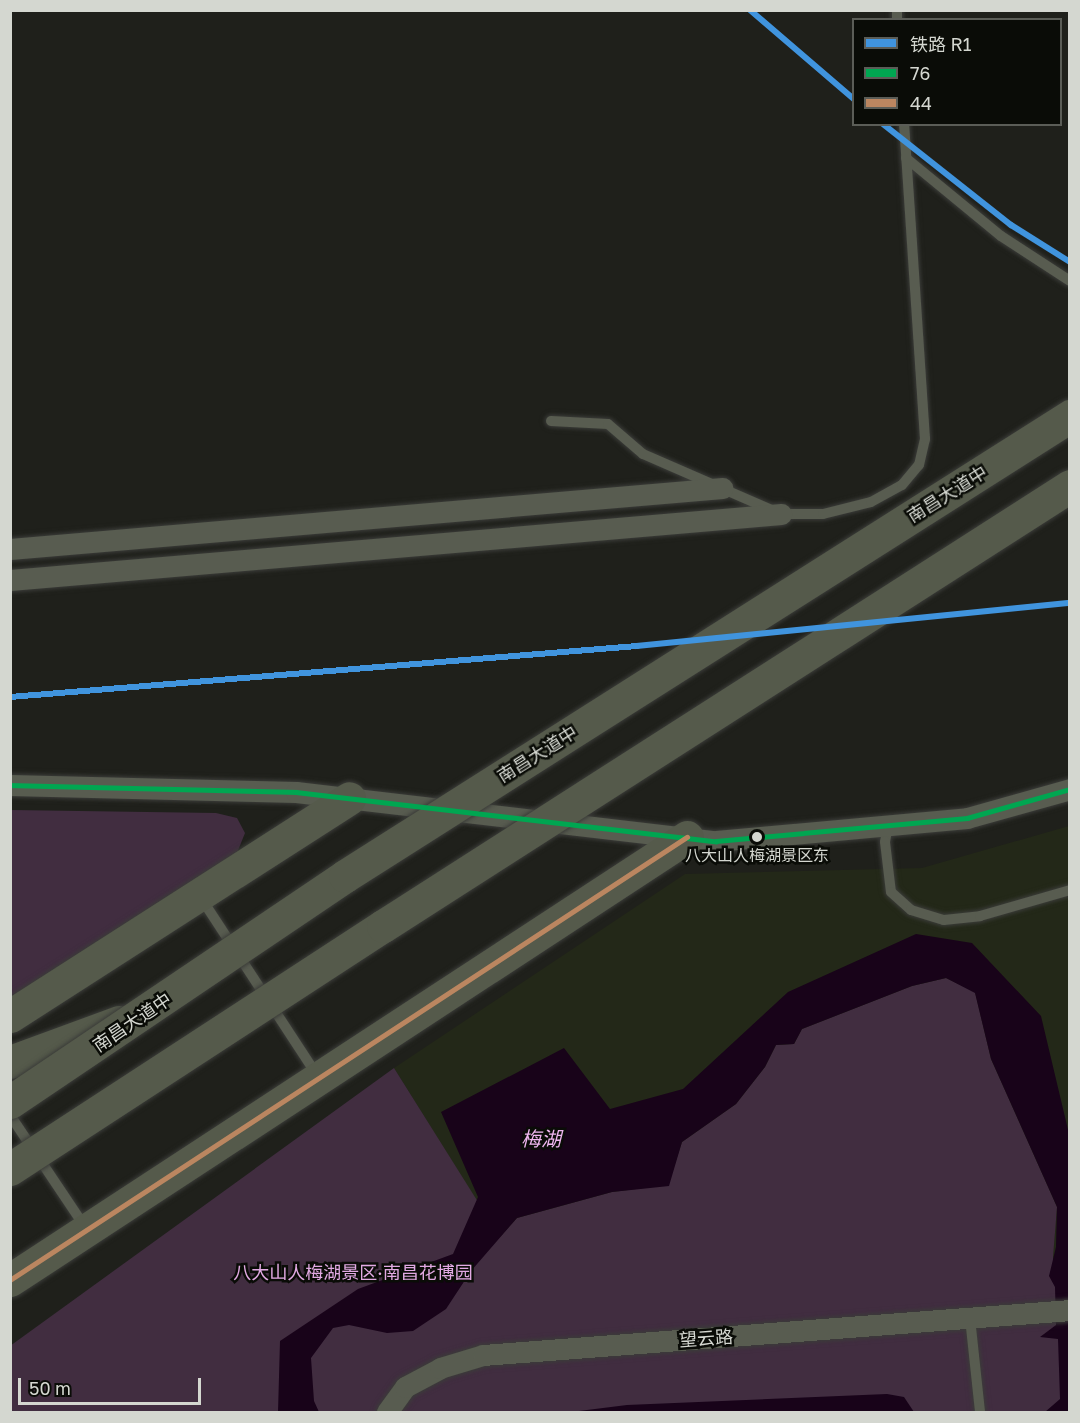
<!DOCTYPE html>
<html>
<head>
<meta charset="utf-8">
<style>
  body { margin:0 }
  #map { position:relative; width:1080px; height:1423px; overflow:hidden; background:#1f201b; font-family:"Golos Text","Noto Sans SC",sans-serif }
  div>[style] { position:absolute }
  .built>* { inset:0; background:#232818 }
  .green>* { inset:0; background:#412d40 }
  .water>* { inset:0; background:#180319 }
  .roads { filter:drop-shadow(0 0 2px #3b3c39) drop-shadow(0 0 2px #3b3c39) }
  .lane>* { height:10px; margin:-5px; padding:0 5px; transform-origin:5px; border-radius:5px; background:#585c50 }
  .street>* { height:21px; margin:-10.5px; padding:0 10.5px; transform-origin:10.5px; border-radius:10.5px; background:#585c50 }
  .highway>* { height:33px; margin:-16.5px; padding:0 16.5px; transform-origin:16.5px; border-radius:16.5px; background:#555a4b }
  .bridges { filter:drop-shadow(0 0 2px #3b3c39) drop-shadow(0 0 2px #3b3c39) }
  .highway-bridge>* { height:33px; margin:-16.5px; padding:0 16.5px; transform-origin:16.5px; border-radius:16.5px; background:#555a4b }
  .bus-1>* { height:4.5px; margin:-2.25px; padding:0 2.25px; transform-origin:2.25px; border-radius:2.25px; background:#00a651 }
  .bus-2>* { height:4.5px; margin:-2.25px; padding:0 2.25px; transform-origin:2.25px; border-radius:2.25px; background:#bb8660 }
  .rail-1>* { height:6px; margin:-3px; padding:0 3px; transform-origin:3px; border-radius:3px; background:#4094de }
  .dots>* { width:16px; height:16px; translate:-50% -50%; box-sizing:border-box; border:3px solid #0a0c07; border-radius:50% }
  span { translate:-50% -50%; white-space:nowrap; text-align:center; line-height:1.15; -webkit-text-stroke:5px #0a0c07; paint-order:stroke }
  .bus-label { font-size:16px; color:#d4d7d0 }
  .street-label { font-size:18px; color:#d4d7d0 }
  .park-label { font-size:18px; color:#e1a9e2 }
  .water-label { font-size:20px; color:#efb6ef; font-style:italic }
  .frame { position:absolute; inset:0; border:12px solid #d4d7d0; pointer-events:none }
  .legend { position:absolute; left:852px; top:18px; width:210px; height:108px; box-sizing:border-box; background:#0a0c07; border:2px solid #5b5d57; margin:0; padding:8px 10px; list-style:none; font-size:18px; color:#d4d7d0 }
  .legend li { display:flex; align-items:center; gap:12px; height:30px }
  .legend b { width:30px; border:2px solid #5b5d57 }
  .scale { position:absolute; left:18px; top:1378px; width:183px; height:27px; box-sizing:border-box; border:3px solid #d4d7d0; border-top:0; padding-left:8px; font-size:18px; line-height:21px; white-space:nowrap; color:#d4d7d0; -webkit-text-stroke:4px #0a0c07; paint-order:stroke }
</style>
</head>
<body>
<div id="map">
  <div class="built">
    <div style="clip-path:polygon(1069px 826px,1069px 1257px,534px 1293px,394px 1068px,685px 874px,922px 868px)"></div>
  </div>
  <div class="green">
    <div style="clip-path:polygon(11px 810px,216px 813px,237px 818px,245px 833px,237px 853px,11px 999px)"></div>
    <div style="clip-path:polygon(946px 978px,975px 992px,991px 1059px,1057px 1207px,1053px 1257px,1069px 1412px,11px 1412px,10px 1346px,394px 1068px,500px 1237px,517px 1218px,612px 1192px,668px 1185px,682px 1142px,736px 1104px,765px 1067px,776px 1045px,794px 1044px,802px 1029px,912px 986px)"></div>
  </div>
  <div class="water">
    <div style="clip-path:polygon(916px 934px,972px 943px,1041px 1016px,1069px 1134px,1069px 1412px,1045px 1412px,1060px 1399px,1058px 1339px,1040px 1337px,1056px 1325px,1055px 1287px,1049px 1276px,1056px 1247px,1057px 1207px,991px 1059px,975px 993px,946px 978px,912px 986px,802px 1029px,794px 1044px,776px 1045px,765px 1067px,736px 1104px,682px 1142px,669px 1186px,612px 1192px,517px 1218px,471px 1271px,446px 1309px,413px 1331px,387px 1333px,349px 1325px,333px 1328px,311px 1358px,314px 1401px,319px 1412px,278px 1412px,280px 1341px,358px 1289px,453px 1254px,478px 1197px,441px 1112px,564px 1048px,610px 1109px,683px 1089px,788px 992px)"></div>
    <div style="clip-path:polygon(887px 1394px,904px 1397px,914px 1412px,571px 1412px,627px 1405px)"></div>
  </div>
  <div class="roads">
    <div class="lane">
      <div style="left:897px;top:10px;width:10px;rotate:90deg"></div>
      <div style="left:906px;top:158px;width:123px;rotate:39.4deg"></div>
      <div style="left:1001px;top:236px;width:82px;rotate:33.1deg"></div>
      <div style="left:551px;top:421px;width:57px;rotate:3deg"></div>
      <div style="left:608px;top:424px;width:46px;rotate:40.6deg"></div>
      <div style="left:643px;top:454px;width:150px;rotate:23.5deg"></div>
      <div style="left:781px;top:514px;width:42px"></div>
      <div style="left:823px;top:514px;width:49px;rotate:-14deg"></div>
      <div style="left:871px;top:502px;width:35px;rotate:-29deg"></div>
      <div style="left:902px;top:485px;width:26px;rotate:-50deg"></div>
      <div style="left:919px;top:465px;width:27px;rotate:-77deg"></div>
      <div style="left:925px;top:439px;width:316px;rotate:-93.8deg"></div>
      <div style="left:888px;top:825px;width:17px;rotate:100deg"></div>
      <div style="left:885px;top:842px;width:50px;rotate:83.2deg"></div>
      <div style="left:891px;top:892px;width:27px;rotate:42deg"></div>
      <div style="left:911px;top:910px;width:34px;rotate:17deg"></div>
      <div style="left:944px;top:920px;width:36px;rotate:-6deg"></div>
      <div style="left:980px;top:916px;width:94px;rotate:-16.1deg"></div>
      <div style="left:201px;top:898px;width:212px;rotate:56.8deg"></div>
      <div style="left:10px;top:1115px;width:135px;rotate:56.2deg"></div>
      <div style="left:970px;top:1318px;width:95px;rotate:83.9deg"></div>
    </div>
    <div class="street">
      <div style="left:10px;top:549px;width:715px;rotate:-4.9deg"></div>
      <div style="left:10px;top:580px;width:774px;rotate:-4.89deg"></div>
      <div style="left:10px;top:785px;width:286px;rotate:1.4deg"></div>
      <div style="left:296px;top:792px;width:423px;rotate:6.7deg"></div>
      <div style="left:716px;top:841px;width:252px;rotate:-5.2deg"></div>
      <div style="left:967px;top:818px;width:107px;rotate:-15.7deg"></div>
      <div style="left:387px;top:1412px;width:31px;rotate:-54deg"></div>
      <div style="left:405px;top:1387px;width:40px;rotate:-28deg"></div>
      <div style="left:440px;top:1368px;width:45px;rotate:-16.8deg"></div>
      <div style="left:483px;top:1355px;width:589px;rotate:-4.38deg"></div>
    </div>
    <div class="highway">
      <div style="left:10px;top:1016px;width:403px;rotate:-32.7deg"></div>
      <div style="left:10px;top:1062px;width:116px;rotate:-20.2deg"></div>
      <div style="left:10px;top:1280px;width:809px;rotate:-33.2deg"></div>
    </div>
  </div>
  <div class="bridges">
    <div class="highway-bridge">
      <div style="left:10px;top:1102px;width:404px;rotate:-34deg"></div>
      <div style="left:345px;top:876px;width:859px;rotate:-32.39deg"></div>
      <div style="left:10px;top:1169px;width:445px;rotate:-33.1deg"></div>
      <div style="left:383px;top:926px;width:816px;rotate:-32.64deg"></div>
    </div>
  </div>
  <div class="bus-1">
    <div style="left:10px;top:785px;width:286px;rotate:1.4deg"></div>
    <div style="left:296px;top:792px;width:423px;rotate:6.7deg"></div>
    <div style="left:716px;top:841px;width:252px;rotate:-5.2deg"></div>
    <div style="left:967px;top:818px;width:107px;rotate:-15.7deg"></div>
  </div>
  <div class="bus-2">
    <div style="left:10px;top:1280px;width:809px;rotate:-33.2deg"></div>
  </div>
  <div class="rail-1">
    <div style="left:750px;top:10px;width:137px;rotate:40.6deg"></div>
    <div style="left:883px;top:124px;width:163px;rotate:38.3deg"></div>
    <div style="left:1011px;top:225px;width:70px;rotate:32.1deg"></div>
    <div style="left:10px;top:697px;width:629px;rotate:-4.65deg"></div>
    <div style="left:637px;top:646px;width:435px;rotate:-5.7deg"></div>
  </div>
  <div class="dots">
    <div style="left:757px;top:837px;background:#d4d7d0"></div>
  </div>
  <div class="bus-label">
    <span style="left:757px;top:855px">八大山人梅湖景区东</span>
  </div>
  <div class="street-label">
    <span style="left:947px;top:494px;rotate:-32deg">南昌大道中</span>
    <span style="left:537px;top:754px;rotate:-32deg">南昌大道中</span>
    <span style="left:132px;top:1022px;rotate:-34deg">南昌大道中</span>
    <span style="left:706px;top:1338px;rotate:-4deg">望云路</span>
  </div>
  <div class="park-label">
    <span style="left:353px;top:1272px">八大山人梅湖景区·南昌花博园</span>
  </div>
  <div class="water-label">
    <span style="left:541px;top:1138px">梅湖</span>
  </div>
  <div class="frame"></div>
  <ul class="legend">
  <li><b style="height:8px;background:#4094de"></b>铁路 R1</li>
  <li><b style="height:8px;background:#00a651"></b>76</li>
  <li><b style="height:8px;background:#bb8660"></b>44</li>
  </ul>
  <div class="scale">50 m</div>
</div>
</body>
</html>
